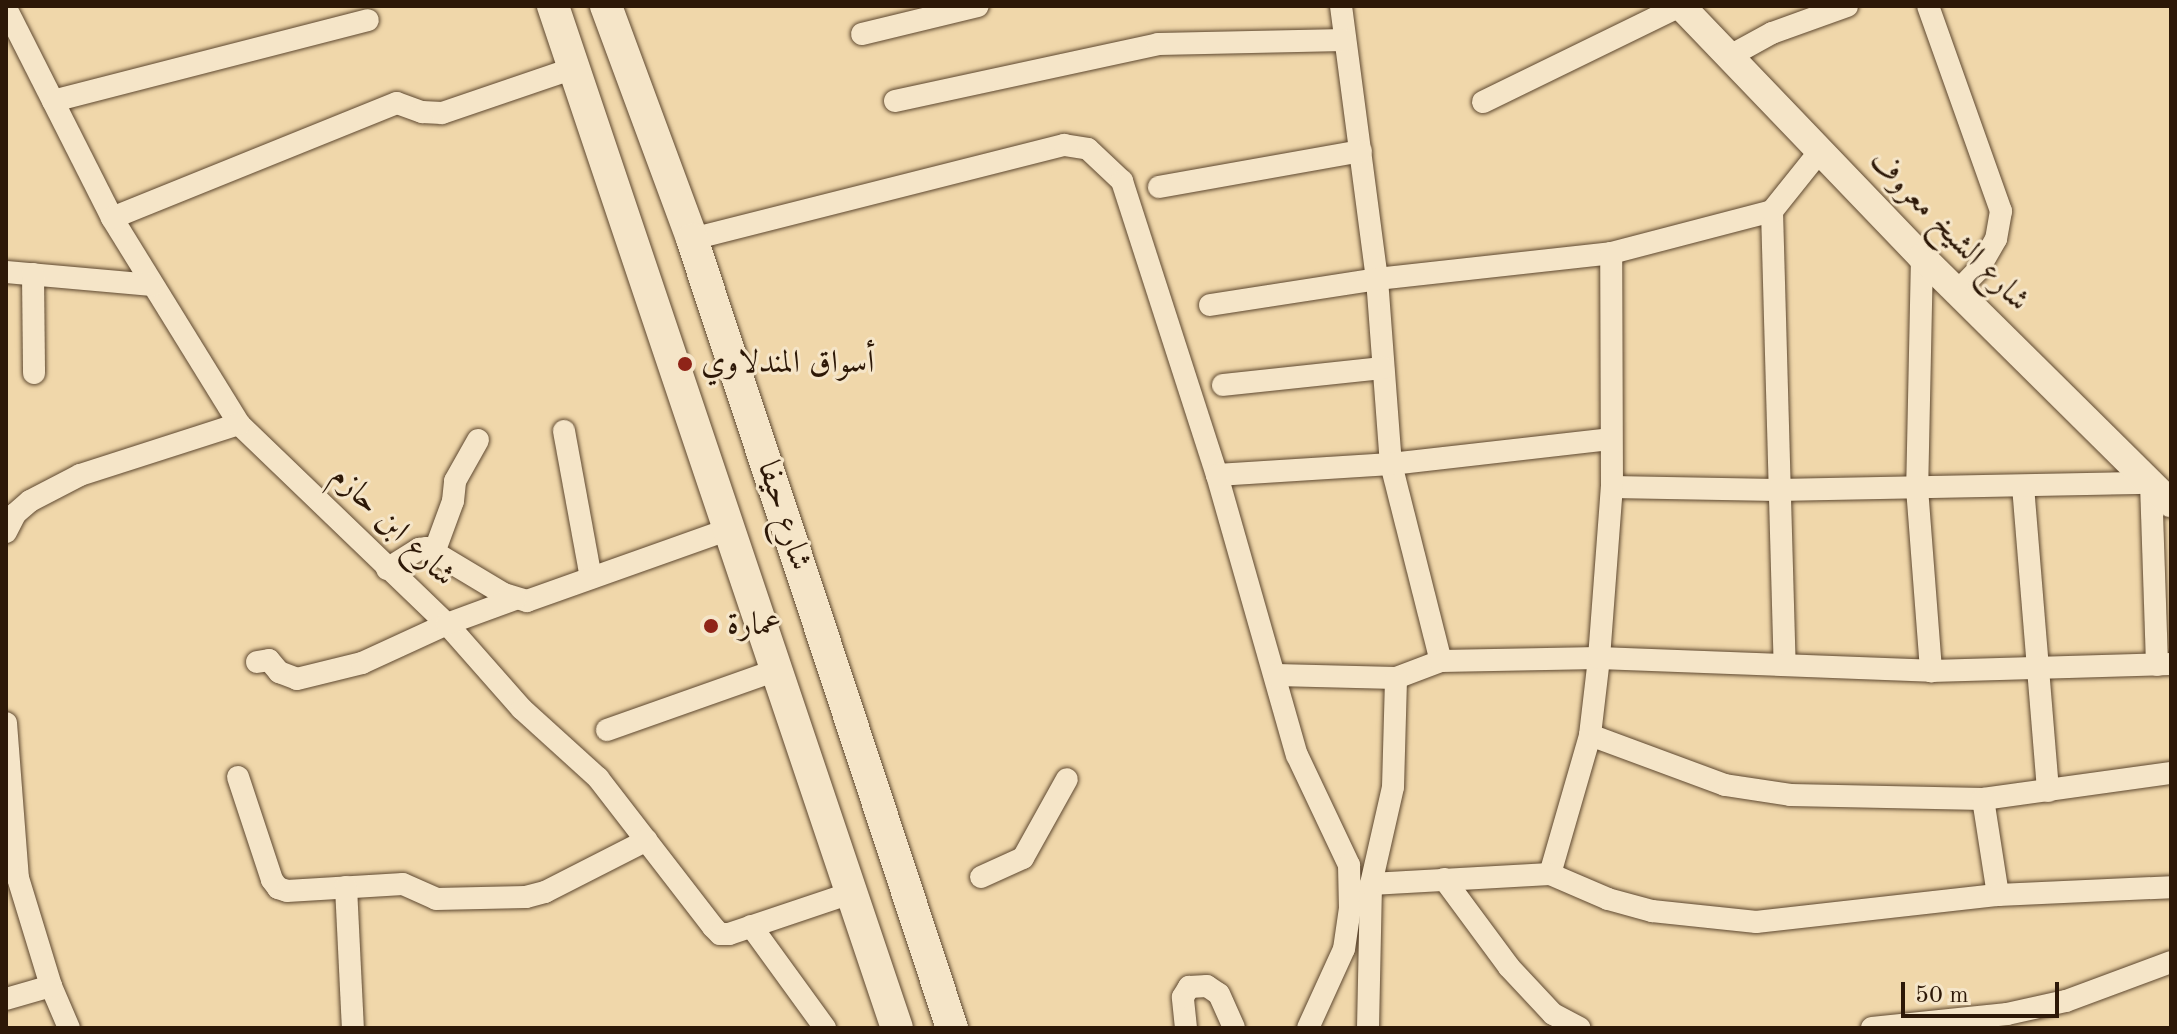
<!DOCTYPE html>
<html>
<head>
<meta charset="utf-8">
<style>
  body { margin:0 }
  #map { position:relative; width:2177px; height:1034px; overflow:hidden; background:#f0d7aa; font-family:"Old Standard TT",Amiri,serif }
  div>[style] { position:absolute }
  .roads { filter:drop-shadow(0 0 2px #5e4830) drop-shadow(0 0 2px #5e4830) }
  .minor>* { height:22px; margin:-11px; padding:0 11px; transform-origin:11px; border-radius:11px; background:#f5e5c8 }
  .tertiary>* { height:28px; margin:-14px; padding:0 14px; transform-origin:14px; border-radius:14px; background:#f5e5c8 }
  .secondary>* { height:32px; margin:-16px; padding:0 16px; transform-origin:16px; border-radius:16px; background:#f5e5c8 }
  .dots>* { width:22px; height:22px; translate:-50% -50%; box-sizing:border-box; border:4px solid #f5e5c8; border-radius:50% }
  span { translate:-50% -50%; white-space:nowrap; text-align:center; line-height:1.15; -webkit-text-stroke:6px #f5e5c8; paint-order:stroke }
  .street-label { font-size:32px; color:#2d1807 }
  .poi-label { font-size:32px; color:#2d1807 }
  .left { translate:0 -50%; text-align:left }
  .frame { position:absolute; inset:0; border:8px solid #2d1807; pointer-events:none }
  .scale { position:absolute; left:1901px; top:982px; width:158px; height:36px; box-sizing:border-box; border:4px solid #2d1807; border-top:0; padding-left:10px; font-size:24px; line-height:28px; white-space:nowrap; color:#2d1807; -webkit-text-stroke:6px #f5e5c8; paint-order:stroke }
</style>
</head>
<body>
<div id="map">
  <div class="roads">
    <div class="minor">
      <div style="left:1341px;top:6px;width:275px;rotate:82.5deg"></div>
      <div style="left:1377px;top:279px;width:186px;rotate:85.7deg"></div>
      <div style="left:1391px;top:464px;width:203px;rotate:75.8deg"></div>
      <div style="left:1928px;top:6px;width:218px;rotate:70.4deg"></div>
      <div style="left:2001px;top:211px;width:28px;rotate:100deg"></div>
      <div style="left:1996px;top:239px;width:34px;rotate:120deg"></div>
      <div style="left:1979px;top:269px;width:30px;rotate:134deg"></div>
      <div style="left:6px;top:8px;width:235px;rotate:63.2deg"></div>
      <div style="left:112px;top:218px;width:242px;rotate:58.3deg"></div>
      <div style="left:239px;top:424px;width:289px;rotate:43.9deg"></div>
      <div style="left:447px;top:624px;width:113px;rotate:48.6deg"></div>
      <div style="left:522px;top:709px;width:103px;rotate:42.2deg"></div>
      <div style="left:598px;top:778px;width:188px;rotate:52.3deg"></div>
      <div style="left:713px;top:927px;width:10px;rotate:45deg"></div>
      <div style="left:720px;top:934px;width:9px"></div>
      <div style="left:729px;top:934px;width:129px;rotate:-18.6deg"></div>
      <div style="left:862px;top:34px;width:119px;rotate:-13.6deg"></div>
      <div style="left:1730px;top:56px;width:48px;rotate:-28.7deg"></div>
      <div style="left:1772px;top:33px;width:80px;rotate:-19.8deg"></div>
      <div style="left:53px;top:101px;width:325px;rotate:-14.4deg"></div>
      <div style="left:895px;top:101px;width:269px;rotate:-12.2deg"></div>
      <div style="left:1158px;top:44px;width:187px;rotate:-1.2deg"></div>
      <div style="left:1483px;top:102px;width:219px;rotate:-26deg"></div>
      <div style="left:1159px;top:187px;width:205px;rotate:-10.1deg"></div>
      <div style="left:1772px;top:211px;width:452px;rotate:88.4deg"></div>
      <div style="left:112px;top:218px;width:307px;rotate:-22deg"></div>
      <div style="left:397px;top:103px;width:27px;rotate:20deg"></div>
      <div style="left:422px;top:112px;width:20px;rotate:3deg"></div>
      <div style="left:442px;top:113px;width:139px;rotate:-18.8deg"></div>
      <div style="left:692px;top:239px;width:384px;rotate:-14.2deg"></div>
      <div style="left:1064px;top:145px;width:24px;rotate:9deg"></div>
      <div style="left:1088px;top:149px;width:47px;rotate:43.3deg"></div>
      <div style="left:1122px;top:181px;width:309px;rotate:72.1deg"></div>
      <div style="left:1217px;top:475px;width:291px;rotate:74.1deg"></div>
      <div style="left:1297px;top:755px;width:122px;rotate:64.7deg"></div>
      <div style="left:1349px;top:865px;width:43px;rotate:88.7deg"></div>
      <div style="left:1350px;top:908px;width:41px;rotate:98.3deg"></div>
      <div style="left:1344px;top:949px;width:87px;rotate:114.5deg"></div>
      <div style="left:1922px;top:257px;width:231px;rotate:91.2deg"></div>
      <div style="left:1917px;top:488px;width:184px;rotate:85.6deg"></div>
      <div style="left:6px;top:272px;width:147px;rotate:5.1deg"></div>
      <div style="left:33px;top:274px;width:99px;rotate:89.4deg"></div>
      <div style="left:1210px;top:305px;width:169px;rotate:-8.8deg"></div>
      <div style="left:1377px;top:279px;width:235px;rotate:-6.3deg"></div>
      <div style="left:1611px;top:253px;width:166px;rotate:-14.6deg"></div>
      <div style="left:1772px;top:211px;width:77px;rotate:-51.3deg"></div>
      <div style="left:1223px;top:385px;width:161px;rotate:-6.1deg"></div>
      <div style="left:564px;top:431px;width:149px;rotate:79.6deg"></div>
      <div style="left:1217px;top:475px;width:174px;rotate:-3.6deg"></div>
      <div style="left:1391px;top:464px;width:220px;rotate:-6.5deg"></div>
      <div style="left:2023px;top:486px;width:306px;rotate:85.3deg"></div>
      <div style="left:1612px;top:487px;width:165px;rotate:1deg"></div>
      <div style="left:1777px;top:490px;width:374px;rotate:-1.1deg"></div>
      <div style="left:2151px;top:483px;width:182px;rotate:88.1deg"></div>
      <div style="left:6px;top:532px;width:20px;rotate:-63deg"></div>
      <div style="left:15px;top:514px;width:20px;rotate:-41deg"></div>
      <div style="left:30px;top:501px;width:56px;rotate:-27.5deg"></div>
      <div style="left:80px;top:475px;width:167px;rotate:-17.8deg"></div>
      <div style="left:435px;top:550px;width:52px;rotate:-69.8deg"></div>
      <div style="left:453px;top:501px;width:20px;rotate:-84deg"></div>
      <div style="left:455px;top:481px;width:47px;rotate:-60.7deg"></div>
      <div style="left:387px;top:569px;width:38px;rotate:-32deg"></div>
      <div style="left:419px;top:549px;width:8px;rotate:-7deg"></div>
      <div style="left:427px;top:548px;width:90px;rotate:30.9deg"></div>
      <div style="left:504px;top:594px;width:24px;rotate:17deg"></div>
      <div style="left:527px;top:601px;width:214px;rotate:-19.6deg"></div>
      <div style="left:257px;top:662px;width:12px;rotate:-9deg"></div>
      <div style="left:269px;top:660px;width:16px;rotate:50deg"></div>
      <div style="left:279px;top:672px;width:19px;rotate:21deg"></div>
      <div style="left:297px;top:679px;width:67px;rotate:-13.8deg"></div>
      <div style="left:362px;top:663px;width:94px;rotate:-24.6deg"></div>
      <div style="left:447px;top:624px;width:72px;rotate:-20.2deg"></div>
      <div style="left:1276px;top:675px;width:120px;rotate:1.4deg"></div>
      <div style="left:1396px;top:678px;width:48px;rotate:-20.7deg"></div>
      <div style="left:1441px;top:661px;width:158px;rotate:-1.1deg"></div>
      <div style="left:1599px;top:658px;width:332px;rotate:2.2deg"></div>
      <div style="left:1931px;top:671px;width:240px;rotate:-1.7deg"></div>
      <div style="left:6px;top:723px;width:155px;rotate:85.6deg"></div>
      <div style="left:18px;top:878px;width:113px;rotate:73deg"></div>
      <div style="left:51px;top:986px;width:46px;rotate:66.8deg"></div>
      <div style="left:607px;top:730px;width:179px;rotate:-19.5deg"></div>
      <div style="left:1590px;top:735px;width:144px;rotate:20.3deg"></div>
      <div style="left:1725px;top:785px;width:66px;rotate:8.7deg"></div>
      <div style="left:1790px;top:795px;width:193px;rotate:1.2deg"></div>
      <div style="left:1983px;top:799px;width:190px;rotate:-7.9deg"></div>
      <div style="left:238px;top:777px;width:108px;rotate:71.7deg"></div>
      <div style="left:272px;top:880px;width:10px;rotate:53deg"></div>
      <div style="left:278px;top:888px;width:9px;rotate:18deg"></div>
      <div style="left:287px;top:891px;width:116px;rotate:-3.5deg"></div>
      <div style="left:403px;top:884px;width:36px;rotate:24deg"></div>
      <div style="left:436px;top:899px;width:90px;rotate:-1.3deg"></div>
      <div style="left:526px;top:897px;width:20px;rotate:-15deg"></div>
      <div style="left:545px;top:892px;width:114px;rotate:-27deg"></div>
      <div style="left:1983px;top:799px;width:97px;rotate:81.1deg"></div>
      <div style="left:1550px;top:874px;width:145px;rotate:-73.9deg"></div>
      <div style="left:1590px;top:735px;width:78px;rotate:-83.3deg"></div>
      <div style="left:1599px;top:658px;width:171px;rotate:-85.7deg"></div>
      <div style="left:1612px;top:487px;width:234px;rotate:-90.2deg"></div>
      <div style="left:981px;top:877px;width:46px;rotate:-24.3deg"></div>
      <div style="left:1023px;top:858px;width:90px;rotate:-60.9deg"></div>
      <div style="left:1444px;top:879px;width:109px;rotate:53.5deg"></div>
      <div style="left:1509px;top:967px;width:64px;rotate:46.9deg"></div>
      <div style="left:1553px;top:1014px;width:30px;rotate:28deg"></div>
      <div style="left:1371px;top:884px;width:179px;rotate:-3.2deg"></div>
      <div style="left:1550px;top:874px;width:63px;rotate:23.3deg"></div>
      <div style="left:1608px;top:899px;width:46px;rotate:15.3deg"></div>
      <div style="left:1652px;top:911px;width:105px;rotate:6deg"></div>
      <div style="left:1756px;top:922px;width:244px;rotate:-6.4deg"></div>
      <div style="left:1998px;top:895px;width:173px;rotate:-2.6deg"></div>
      <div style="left:346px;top:887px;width:141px;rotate:87.2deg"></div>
      <div style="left:751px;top:926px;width:126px;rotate:54deg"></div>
      <div style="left:6px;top:999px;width:47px;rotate:-16.1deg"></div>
      <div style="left:1186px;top:1028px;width:31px;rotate:-96deg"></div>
      <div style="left:1183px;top:997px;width:12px;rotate:-59deg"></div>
      <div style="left:1189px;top:987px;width:18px;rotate:-3deg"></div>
      <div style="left:1207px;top:986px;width:14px;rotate:34deg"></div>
      <div style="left:1219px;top:994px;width:37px;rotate:66deg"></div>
      <div style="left:1368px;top:1028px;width:144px;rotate:-88.8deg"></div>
      <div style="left:1371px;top:884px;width:99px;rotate:-77.2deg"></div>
      <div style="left:1393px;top:787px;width:109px;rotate:-88.4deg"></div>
      <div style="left:1872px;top:1028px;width:136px;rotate:-5.9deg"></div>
      <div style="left:2007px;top:1014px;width:60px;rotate:-12.4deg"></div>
      <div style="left:2066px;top:1001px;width:112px;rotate:-20.4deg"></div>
    </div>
    <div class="tertiary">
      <div style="left:1681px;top:6px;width:348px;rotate:46.2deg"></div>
      <div style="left:1922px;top:257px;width:350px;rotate:44.7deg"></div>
    </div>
    <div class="secondary">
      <div style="left:553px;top:6px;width:1078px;rotate:71.4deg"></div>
      <div style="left:606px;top:6px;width:248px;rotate:69.7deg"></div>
      <div style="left:692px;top:239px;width:831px;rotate:71.76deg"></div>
    </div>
  </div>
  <div class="dots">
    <div style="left:685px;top:364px;background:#8f2418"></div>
    <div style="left:711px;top:626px;background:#8f2418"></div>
  </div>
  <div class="street-label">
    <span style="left:1948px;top:232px;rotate:45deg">شارع الشيخ معروف</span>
    <span style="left:783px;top:516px;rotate:72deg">شارع حيفا</span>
    <span style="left:392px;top:527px;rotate:44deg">شارع ابن حازم</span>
  </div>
  <div class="poi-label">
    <span class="left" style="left:701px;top:364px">أسواق المندلاوي</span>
    <span class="left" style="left:727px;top:626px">عمارة</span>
  </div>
  <div class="frame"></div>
  <div class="scale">50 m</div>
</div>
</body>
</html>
